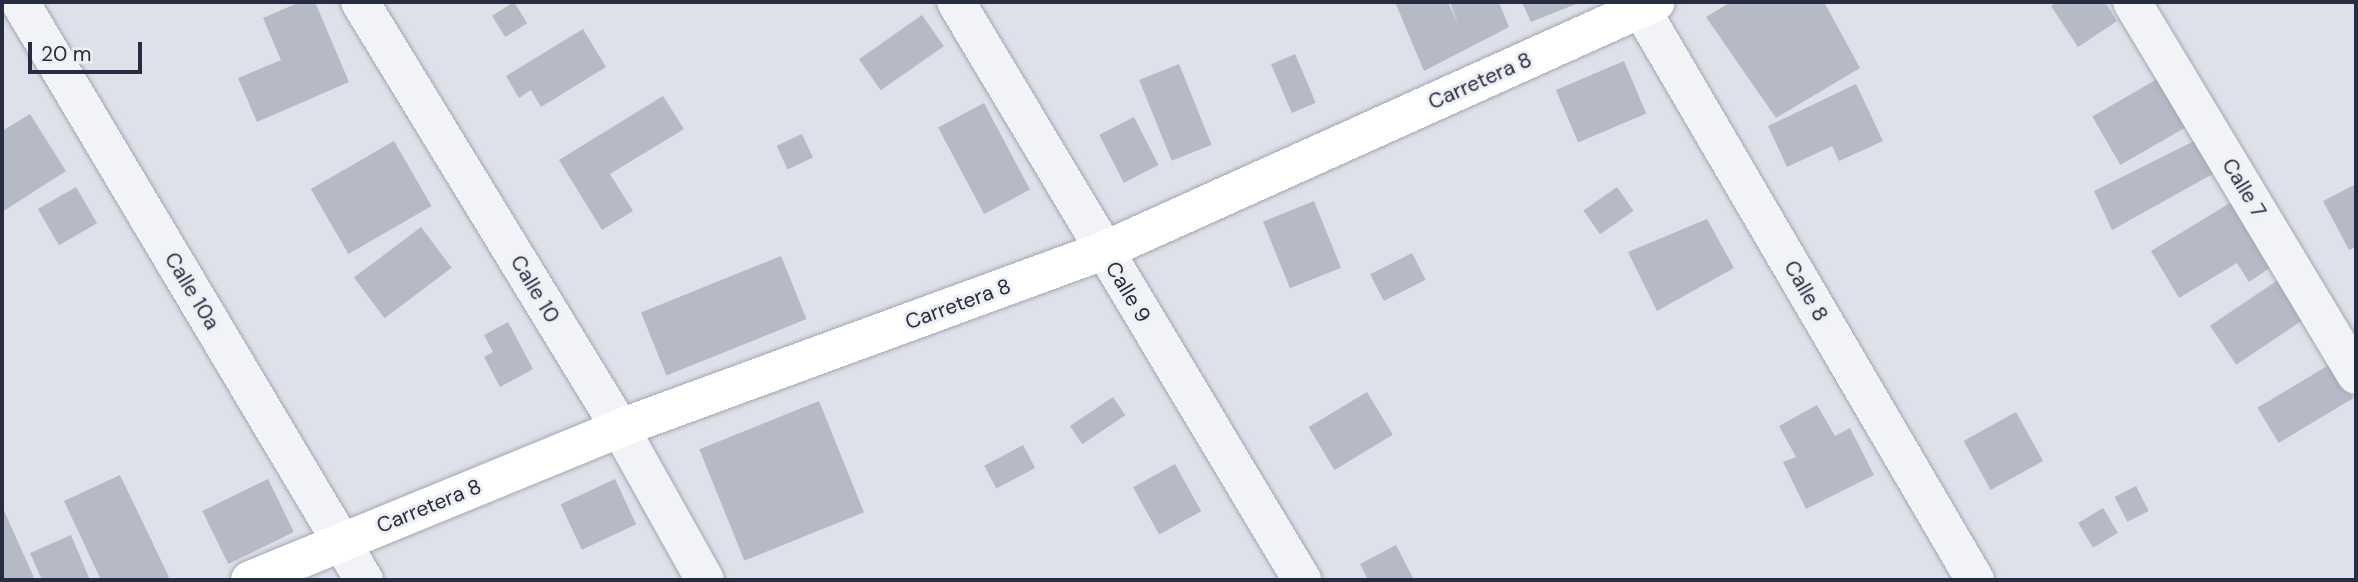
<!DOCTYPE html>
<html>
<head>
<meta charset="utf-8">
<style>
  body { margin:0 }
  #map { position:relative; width:2358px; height:582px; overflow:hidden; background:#dee1e9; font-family:"DM Sans",sans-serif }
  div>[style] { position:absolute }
  .building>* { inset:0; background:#b5bac6; transform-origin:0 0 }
  .roads { filter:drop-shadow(0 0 2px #a3a7b3) drop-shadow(0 0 2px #a3a7b3) }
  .street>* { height:38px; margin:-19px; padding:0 19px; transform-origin:19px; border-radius:19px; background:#f1f3f7 }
  .secondary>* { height:38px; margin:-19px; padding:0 19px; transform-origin:19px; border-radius:19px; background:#fff }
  span { translate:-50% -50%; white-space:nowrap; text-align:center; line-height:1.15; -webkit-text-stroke:6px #eef0f6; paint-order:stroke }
  .street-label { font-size:21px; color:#262d41 }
  .frame { position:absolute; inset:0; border:4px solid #262d41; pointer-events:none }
  .scale { position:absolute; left:28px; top:42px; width:114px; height:32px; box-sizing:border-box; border:4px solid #262d41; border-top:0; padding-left:9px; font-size:21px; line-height:24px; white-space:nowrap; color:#262d41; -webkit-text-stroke:5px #eef0f6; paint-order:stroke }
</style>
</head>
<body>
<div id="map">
  <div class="building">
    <div style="clip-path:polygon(300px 2px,315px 2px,349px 82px,257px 122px,238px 78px,281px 60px,263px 18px)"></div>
    <div style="left:514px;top:2px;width:25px;height:26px;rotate:58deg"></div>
    <div style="clip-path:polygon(1395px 2px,1448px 2px,1458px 24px,1450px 2px,1499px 2px,1509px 27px,1424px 71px)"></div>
    <div style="clip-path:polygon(1522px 2px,1581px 2px,1531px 22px)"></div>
    <div style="clip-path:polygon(1731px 2px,1824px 2px,1860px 68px,1776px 118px,1706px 17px)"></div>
    <div style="clip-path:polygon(2057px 2px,2105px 2px,2117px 21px,2078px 47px,2051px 6px)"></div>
    <div style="left:922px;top:15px;width:38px;height:77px;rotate:55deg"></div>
    <div style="clip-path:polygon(583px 29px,606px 67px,541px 107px,531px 90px,519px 98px,506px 76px)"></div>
    <div style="left:1295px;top:54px;width:53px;height:26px;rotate:67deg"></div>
    <div style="left:1624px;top:61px;width:57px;height:74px;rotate:67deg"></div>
    <div style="left:1179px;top:64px;width:87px;height:43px;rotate:68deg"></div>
    <div style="left:2159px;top:78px;width:56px;height:77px;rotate:60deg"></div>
    <div style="clip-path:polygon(1856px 84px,1883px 141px,1839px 161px,1832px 146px,1787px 167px,1768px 126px)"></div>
    <div style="clip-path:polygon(663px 96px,684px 129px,610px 174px,633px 211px,602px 230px,559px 160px)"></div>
    <div style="left:984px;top:103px;width:98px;height:52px;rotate:62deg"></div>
    <div style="clip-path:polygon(30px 114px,66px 171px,2px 212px,2px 131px)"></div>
    <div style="left:1134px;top:117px;width:54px;height:39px;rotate:63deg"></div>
    <div style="left:802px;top:134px;width:26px;height:28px;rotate:65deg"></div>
    <div style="clip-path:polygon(2200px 138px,2218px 171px,2112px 230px,2094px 191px)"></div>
    <div style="left:394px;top:141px;width:75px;height:96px;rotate:60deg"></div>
    <div style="clip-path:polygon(2356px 184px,2356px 247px,2349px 250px,2323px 201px)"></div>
    <div style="left:76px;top:187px;width:42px;height:44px;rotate:60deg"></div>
    <div style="left:1617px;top:187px;width:29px;height:41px;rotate:55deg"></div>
    <div style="clip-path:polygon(2235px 200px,2274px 265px,2249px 282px,2237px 263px,2179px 298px,2151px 251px)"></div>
    <div style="left:1314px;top:201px;width:72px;height:55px;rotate:68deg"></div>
    <div style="clip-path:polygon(1707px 219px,1734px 268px,1657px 311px,1628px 252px)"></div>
    <div style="left:421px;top:227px;width:51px;height:84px;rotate:53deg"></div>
    <div style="left:1412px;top:253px;width:30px;height:47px;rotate:63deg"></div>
    <div style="left:781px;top:256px;width:68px;height:151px;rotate:68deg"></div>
    <div style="left:2278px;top:280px;width:47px;height:82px;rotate:56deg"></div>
    <div style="clip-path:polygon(508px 322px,533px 369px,500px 387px,484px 357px,493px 352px,484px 335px)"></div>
    <div style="left:2332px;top:363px;width:41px;height:87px;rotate:59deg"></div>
    <div style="left:1367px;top:392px;width:50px;height:68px;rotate:59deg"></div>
    <div style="left:1113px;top:397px;width:22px;height:52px;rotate:56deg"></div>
    <div style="left:819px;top:401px;width:120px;height:129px;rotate:68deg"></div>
    <div style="clip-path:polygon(1817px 405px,1835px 436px,1850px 428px,1874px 475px,1806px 509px,1783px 462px,1796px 457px,1779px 426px)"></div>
    <div style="left:2016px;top:412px;width:56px;height:60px;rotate:61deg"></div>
    <div style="left:1023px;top:445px;width:26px;height:44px;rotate:62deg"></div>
    <div style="left:1175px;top:464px;width:54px;height:48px;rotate:61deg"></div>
    <div style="clip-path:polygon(120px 475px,169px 577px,163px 580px,101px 580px,64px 501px)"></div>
    <div style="left:268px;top:479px;width:59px;height:73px;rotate:64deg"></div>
    <div style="left:615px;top:479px;width:50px;height:60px;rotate:65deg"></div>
    <div style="left:2136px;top:486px;width:28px;height:24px;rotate:63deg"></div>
    <div style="clip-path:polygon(2px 506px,35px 580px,2px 580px)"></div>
    <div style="left:2103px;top:508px;width:29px;height:29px;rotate:59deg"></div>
    <div style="clip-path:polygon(71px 535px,90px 580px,42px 580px,30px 553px)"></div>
    <div style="clip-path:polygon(1396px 545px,1414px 580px,1368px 580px,1360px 564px)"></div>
  </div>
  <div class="roads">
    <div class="street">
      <div style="left:20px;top:2px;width:673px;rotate:59.24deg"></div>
      <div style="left:360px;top:2px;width:499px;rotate:58.6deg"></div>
      <div style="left:620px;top:428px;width:174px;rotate:60.8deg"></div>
      <div style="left:956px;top:2px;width:674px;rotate:59.09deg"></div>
      <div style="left:1637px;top:2px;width:670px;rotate:59.68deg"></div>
      <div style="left:2132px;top:2px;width:435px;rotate:59deg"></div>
    </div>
    <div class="secondary">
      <div style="left:250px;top:580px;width:400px;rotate:-22.3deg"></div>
      <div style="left:620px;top:428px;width:514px;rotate:-20.13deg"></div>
      <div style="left:1103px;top:251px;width:606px;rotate:-24.24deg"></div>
    </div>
  </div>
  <div class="street-label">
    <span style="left:1480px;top:81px;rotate:-24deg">Carretera 8</span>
    <span style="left:2244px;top:188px;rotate:59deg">Calle 7</span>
    <span style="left:535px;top:289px;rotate:59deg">Calle 10</span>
    <span style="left:192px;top:291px;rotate:59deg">Calle 10a</span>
    <span style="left:1806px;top:291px;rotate:60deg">Calle 8</span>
    <span style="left:1128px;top:292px;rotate:59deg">Calle 9</span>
    <span style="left:958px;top:304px;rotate:-20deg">Carretera 8</span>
    <span style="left:429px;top:506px;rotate:-22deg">Carretera 8</span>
  </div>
  <div class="frame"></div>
  <div class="scale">20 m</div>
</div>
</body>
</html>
